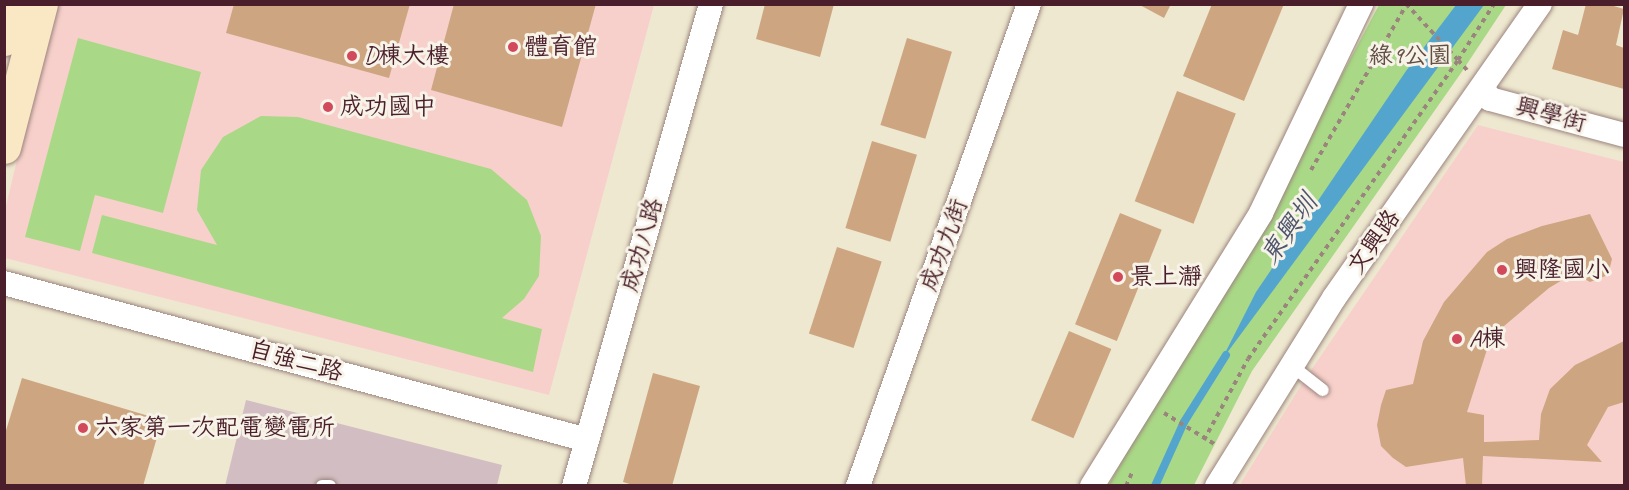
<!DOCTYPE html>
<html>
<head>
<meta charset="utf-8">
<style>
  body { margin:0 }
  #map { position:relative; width:1629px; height:490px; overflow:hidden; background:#eee8d0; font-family:Caveat,"LXGW WenKai TC",sans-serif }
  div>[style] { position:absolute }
  .built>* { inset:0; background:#f7d0cb }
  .industrial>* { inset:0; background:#d2bec2 }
  .green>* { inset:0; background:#a9d986 }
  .water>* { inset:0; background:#54a5ce }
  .stream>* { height:8px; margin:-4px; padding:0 4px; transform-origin:4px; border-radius:4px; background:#54a5ce }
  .building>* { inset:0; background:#cda681; transform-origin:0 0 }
  .path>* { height:4px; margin-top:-2px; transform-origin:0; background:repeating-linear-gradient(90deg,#9c847e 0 4.5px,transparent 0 9px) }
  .roads { filter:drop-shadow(0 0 2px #9c847e) drop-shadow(0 0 2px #9c847e) }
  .lane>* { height:12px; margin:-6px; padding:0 6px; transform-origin:6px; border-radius:6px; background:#fff }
  .street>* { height:24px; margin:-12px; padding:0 12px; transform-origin:12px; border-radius:12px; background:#fff }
  .secondary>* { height:33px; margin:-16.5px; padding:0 16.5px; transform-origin:16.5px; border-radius:16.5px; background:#fae7c3 }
  .dots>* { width:16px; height:16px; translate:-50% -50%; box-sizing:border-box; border:3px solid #f7f3e8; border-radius:50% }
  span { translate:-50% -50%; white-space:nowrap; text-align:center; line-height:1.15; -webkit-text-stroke:6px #f7f3e8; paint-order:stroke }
  .poi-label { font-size:24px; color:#4a1f2b }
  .left { translate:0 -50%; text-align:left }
  .park-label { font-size:24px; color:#624e42 }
  .street-label { font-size:24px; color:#4a1f2b }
  .water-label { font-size:26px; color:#4e556c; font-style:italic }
  .frame { position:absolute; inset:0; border:6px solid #4a1f2b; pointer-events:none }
</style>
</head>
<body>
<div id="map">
  <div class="built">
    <div style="clip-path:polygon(54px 5px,654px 5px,549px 395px,5px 258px,5px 210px)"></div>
    <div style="clip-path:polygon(1478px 125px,1624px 162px,1624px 485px,1239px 486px,1305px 379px)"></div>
  </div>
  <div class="industrial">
    <div style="clip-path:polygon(246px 400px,502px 465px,497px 485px,225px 486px)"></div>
  </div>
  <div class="green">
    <div style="clip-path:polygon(1379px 5px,1506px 5px,1461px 73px,1252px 371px,1194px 485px,1108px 486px,1164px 384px,1247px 252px)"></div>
    <div style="clip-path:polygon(78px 38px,201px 72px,163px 213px,95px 195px,80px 251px,25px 237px)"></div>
    <div style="clip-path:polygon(261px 116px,298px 117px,491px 169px,527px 200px,541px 236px,539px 276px,524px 299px,502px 318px,542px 329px,533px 372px,92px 253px,102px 215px,217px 245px,197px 210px,201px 170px,223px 137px)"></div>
  </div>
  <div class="water">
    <div style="clip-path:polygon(1456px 5px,1484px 5px,1221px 361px,1256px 292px,1406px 71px)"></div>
  </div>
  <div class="stream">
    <div style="left:1155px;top:486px;width:70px;rotate:-65.6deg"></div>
    <div style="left:1184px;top:422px;width:79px;rotate:-57.9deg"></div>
  </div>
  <div class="building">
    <div style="clip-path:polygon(234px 4px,410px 4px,389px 78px,226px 33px)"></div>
    <div style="clip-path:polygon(454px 4px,596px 4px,562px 127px,431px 90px)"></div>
    <div style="clip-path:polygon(765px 4px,834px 4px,820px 57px,756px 39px)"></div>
    <div style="clip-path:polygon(1138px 4px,1171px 4px,1164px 18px)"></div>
    <div style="clip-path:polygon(1212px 4px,1284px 4px,1244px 101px,1183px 76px)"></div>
    <div style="clip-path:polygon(1586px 4px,1607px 4px,1624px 9px,1616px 45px,1624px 48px,1624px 89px,1552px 69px,1563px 30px,1578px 35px)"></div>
    <div style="left:907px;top:38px;width:47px;height:91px;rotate:17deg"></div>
    <div style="left:1177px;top:91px;width:63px;height:118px;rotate:21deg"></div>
    <div style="left:872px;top:141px;width:47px;height:91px;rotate:17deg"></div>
    <div style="left:1120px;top:213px;width:45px;height:120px;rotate:22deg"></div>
    <div style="clip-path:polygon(1590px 214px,1612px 259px,1608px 275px,1590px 282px,1574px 273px,1549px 288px,1491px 337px,1467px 412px,1484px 415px,1484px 442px,1539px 440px,1541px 414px,1550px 389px,1575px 365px,1624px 341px,1624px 402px,1608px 407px,1587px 445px,1602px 462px,1483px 456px,1482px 486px,1466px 486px,1463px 458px,1406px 467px,1393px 458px,1381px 446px,1377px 425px,1381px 405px,1386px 390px,1413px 384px,1423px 341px,1444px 302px,1487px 252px,1507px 239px,1542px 226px)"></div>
    <div style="left:837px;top:247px;width:47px;height:91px;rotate:18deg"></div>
    <div style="left:1069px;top:331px;width:46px;height:97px;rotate:23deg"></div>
    <div style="clip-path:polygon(653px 373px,700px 386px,672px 486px,636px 486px,623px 482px)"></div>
    <div style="clip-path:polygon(22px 378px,162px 420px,143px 486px,4px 486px,4px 437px)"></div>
  </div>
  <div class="path">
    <div style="left:1467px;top:70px;width:13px;rotate:-132deg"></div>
    <div style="left:1458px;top:60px;width:67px;rotate:-57.3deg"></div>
    <div style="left:1311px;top:170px;width:192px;rotate:-60deg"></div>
    <div style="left:1164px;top:413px;width:61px;rotate:31.6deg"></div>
    <div style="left:1204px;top:440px;width:92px;rotate:-61.5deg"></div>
    <div style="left:1248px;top:359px;width:365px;rotate:-54.9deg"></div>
    <div style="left:1458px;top:60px;width:75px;rotate:-132.8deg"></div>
    <div style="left:1126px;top:486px;width:17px;rotate:-66deg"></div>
  </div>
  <div class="roads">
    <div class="lane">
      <div style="left:1292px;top:366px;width:39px;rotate:38deg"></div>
      <div style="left:322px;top:486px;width:8px"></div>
    </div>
    <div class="street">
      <div style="left:1483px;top:89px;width:12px;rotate:55deg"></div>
      <div style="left:1490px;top:99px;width:139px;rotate:15deg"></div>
      <div style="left:4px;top:283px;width:604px;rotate:15.07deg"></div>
      <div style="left:574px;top:486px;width:501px;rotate:-74.13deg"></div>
      <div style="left:858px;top:486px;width:511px;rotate:-70.47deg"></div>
      <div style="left:1092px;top:486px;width:321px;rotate:-58.2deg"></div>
      <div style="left:1261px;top:213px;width:232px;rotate:-64.4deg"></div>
      <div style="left:1217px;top:486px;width:221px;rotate:-58.1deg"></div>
      <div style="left:1334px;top:298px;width:359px;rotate:-55deg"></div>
    </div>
    <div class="secondary">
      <div style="left:4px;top:39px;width:36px;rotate:-74deg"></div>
      <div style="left:4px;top:147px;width:148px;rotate:-75.5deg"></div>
    </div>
  </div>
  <div class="dots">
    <div style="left:513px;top:47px;background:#d1495b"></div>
    <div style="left:352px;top:56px;background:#d1495b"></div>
    <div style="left:328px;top:107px;background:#d1495b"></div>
    <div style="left:1502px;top:270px;background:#d1495b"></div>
    <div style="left:1118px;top:277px;background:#d1495b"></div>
    <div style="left:1457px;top:339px;background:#d1495b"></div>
    <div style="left:83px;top:428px;background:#d1495b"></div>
  </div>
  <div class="poi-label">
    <span class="left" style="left:525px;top:47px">體育館</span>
    <span class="left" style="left:364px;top:56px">D棟大樓</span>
    <span class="left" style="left:340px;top:107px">成功國中</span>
    <span class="left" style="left:1514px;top:270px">興隆國小</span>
    <span class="left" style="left:1130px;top:277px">景上瀞</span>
    <span class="left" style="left:1469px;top:339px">A棟</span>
    <span class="left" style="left:95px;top:428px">六家第一次配電變電所</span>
  </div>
  <div class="park-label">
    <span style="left:1410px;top:56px">綠9公園</span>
  </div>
  <div class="street-label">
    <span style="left:1551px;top:115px;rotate:15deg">興學街</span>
    <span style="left:1374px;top:242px;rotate:-55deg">文興路</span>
    <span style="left:642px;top:245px;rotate:-74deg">成功八路</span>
    <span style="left:944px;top:245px;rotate:-70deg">成功九街</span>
    <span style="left:296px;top:361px;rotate:15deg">自強二路</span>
  </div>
  <div class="water-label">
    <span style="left:1289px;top:229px;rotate:-55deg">東興圳</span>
  </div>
  <div class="frame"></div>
</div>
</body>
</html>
